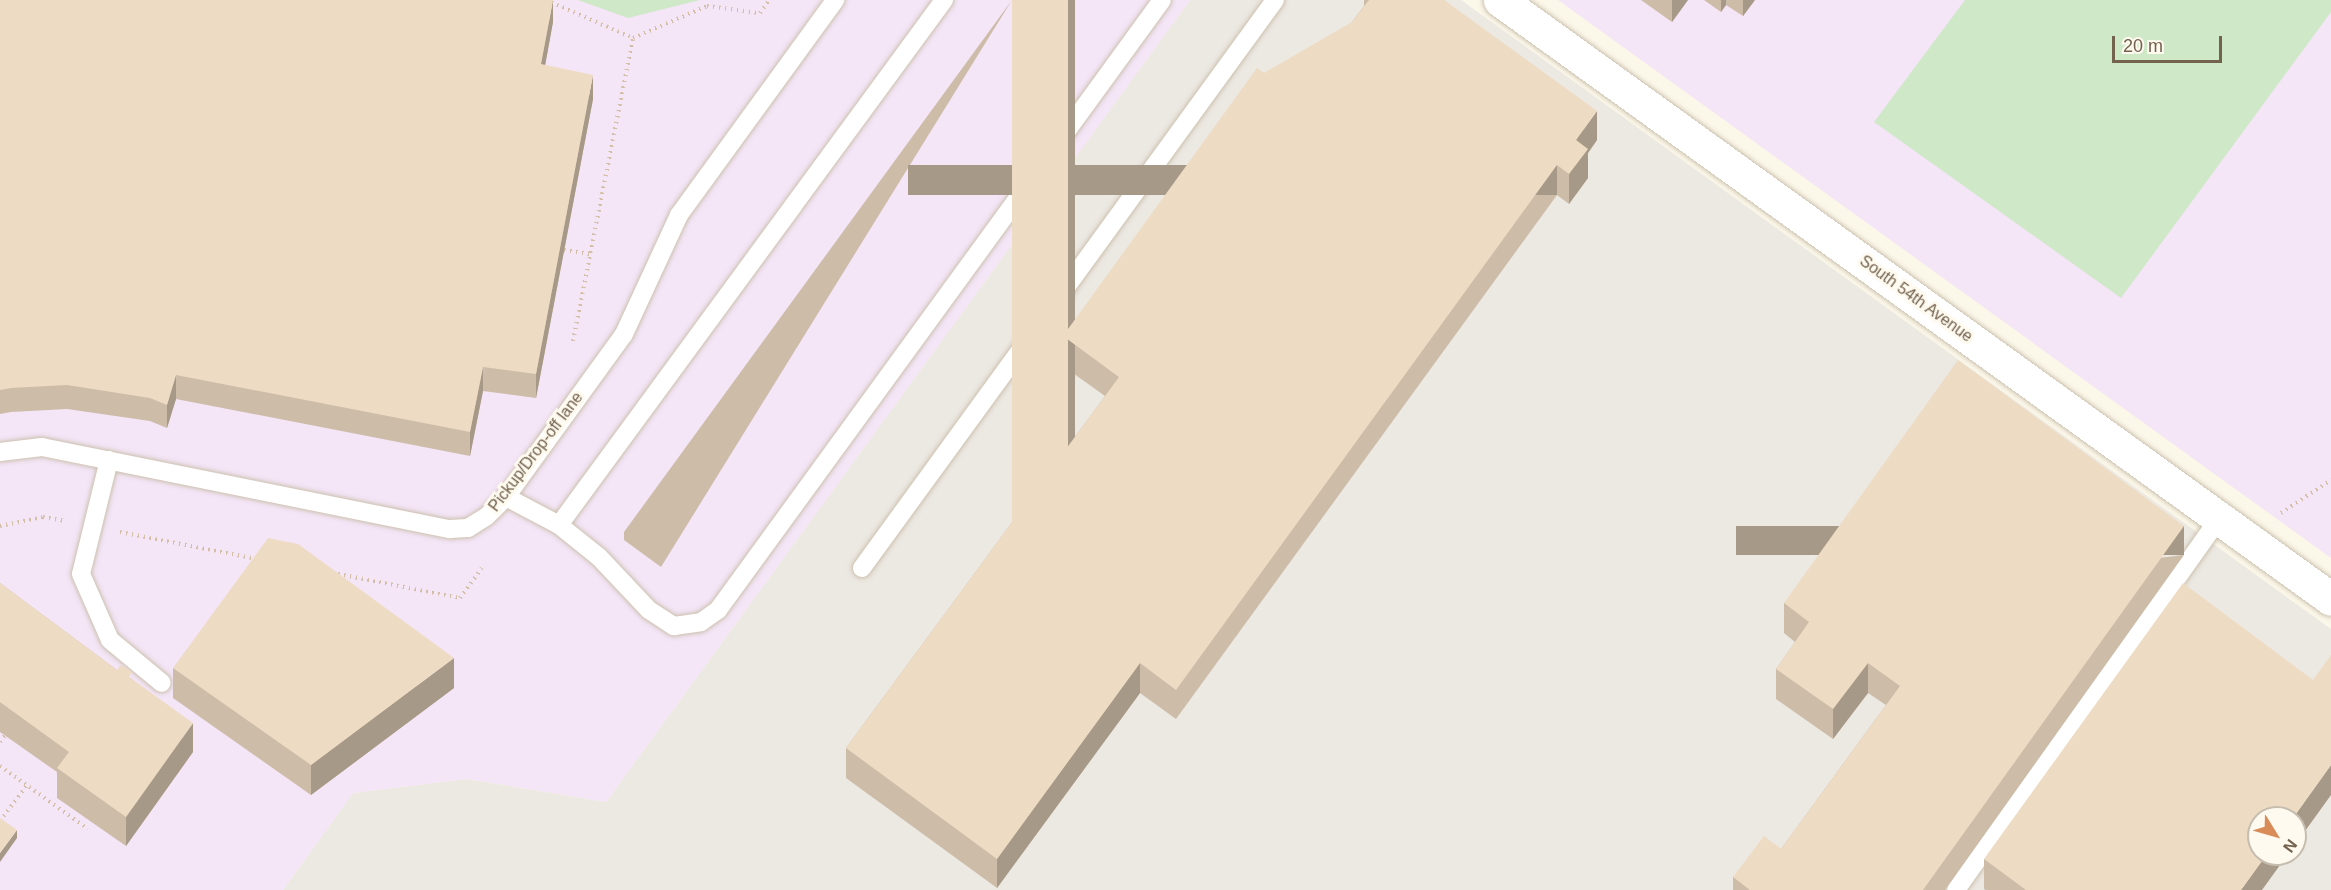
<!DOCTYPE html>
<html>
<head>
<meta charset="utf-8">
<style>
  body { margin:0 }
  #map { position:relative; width:2331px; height:890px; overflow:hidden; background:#fbf7e9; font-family:Helvetica,sans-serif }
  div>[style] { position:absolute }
  .industrial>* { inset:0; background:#ece8e2 }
  .education>* { inset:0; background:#f4e5f7 }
  .green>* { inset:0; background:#cfe8c8 }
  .path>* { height:4px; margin-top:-2px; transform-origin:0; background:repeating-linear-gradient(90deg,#d3bfa5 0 1.5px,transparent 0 6px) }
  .roads { filter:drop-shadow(0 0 2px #ccc1af) drop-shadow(0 0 2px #ccc1af) }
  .lane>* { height:18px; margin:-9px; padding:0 9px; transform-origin:9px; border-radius:9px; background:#fff }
  .street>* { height:33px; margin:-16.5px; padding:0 16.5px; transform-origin:16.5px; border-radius:16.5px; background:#fff }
  .wall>* { inset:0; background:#cdbca8 }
  .shaded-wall>* { inset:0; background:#a79988; transform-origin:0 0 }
  .building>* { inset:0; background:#eedbc3; transform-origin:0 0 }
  span { translate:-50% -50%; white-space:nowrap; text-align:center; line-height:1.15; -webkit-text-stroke:6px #fefaef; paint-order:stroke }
  .street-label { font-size:16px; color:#73624e }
  .north { position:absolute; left:2247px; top:806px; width:60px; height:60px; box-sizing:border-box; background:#fefaef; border:2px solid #c6bdaf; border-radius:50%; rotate:127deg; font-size:16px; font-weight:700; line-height:24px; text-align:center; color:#73624e }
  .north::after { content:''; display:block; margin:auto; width:21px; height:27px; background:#da8c58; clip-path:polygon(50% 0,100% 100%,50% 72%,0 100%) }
  .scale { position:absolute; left:2112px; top:36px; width:110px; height:27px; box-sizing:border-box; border:3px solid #73624e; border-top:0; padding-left:8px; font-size:18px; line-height:21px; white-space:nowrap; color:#73624e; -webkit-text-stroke:4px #fefaef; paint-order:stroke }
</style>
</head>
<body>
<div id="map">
  <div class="industrial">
    <div style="clip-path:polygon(evenodd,1190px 0,1461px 0,2331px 629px,2331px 890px,283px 890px,353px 793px,467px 779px,606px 802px,1190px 0,2259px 818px,2295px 818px,2295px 854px,2259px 854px,2259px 818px)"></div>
  </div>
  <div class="education">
    <div style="clip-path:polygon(0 0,1190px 0,606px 802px,467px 779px,353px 793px,283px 890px,0 890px)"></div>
    <div style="clip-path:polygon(1558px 0,2331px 0,2331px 558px)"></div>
  </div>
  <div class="green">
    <div style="clip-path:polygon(578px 0,700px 0,628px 18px)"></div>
    <div style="clip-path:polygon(1965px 0,2331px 0,2331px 12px,2121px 298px,1874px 122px)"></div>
  </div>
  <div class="path">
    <div style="left:546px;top:0;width:95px;rotate:23.6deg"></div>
    <div style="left:564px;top:250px;width:26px;rotate:9deg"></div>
    <div style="left:573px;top:341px;width:309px;rotate:-78.8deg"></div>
    <div style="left:633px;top:38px;width:81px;rotate:-23.4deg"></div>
    <div style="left:707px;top:6px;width:53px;rotate:7.5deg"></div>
    <div style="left:760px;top:13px;width:16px;rotate:-55deg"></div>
    <div style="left:2281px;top:513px;width:60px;rotate:-33.4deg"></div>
    <div style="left:0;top:526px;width:44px;rotate:-11.8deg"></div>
    <div style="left:43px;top:517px;width:23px;rotate:10deg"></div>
    <div style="left:120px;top:532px;width:140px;rotate:11.1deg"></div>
    <div style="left:338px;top:574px;width:124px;rotate:11.1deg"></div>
    <div style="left:460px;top:598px;width:37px;rotate:-54deg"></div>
    <div style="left:0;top:742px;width:9px;rotate:-54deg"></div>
    <div style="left:0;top:766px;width:108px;rotate:35.6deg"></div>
    <div style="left:0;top:821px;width:45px;rotate:-53.1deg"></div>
  </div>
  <div class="roads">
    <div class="lane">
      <div style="left:944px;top:0;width:651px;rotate:126.25deg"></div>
      <div style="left:559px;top:525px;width:51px;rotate:38.7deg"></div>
      <div style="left:599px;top:557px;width:73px;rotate:46.7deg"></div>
      <div style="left:649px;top:610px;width:30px;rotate:33deg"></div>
      <div style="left:674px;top:626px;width:27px;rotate:-8deg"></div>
      <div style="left:701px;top:622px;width:21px;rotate:-35deg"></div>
      <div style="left:718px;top:610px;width:754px;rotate:-53.95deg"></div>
      <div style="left:0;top:452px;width:42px;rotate:-6.8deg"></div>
      <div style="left:42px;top:447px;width:416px;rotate:11.4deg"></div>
      <div style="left:450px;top:529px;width:18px;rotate:-3deg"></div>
      <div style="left:468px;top:528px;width:22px;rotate:-32deg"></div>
      <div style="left:487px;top:516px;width:27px;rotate:-45deg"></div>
      <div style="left:506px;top:497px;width:201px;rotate:-54.1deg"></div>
      <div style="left:624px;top:334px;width:131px;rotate:-65.2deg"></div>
      <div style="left:679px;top:215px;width:266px;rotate:-54deg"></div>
      <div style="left:109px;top:460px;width:117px;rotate:103.8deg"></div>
      <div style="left:81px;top:574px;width:72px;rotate:66.3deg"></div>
      <div style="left:110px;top:640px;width:67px;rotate:39.6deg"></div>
      <div style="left:506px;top:497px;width:60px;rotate:27.8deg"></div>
      <div style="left:862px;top:568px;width:702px;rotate:-53.98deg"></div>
      <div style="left:1956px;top:890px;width:456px;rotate:-54.7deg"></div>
    </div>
    <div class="street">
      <div style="left:1500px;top:0;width:1024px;rotate:35.78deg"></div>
    </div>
  </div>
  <div class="wall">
    <div style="clip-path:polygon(0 0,553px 22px,545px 65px,593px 99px,536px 398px,483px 391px,470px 456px,176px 399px,167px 428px,150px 421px,67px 409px,11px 412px,0 414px)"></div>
    <div style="clip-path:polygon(1012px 0,661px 567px,624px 540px,624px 532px)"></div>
    <div style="clip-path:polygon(1364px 0,1444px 0,1597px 140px,1588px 153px,1588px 178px,1569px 204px,1557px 195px,1176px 719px,1140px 693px,997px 888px,846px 778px,846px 748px,1105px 396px,1063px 366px,1063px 336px,1352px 22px,1364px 6px)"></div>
    <div style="clip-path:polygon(1641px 0,1688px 0,1672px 22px)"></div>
    <div style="clip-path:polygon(1704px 0,1755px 0,1743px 16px,1726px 5px,1721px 12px)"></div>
    <div style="clip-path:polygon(2184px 555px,1945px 890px,1733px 890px,1733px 877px,1781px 849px,1886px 705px,1868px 693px,1833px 739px,1776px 699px,1776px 669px,1795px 642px,1784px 633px,1784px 603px)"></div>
    <div style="clip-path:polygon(0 583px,117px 670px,132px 679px,193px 752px,126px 846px,57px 798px,57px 772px,0 732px)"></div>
    <div style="clip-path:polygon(173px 668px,454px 688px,311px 795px,173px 698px)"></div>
    <div style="clip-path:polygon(1984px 859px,2262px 890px,1986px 890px,1984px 889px)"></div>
  </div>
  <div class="shaded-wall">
    <div style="clip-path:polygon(553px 0,553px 22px,541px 88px,541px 64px)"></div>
    <div style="left:1068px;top:0;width:7px;height:691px"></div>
    <div style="clip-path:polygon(1672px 0,1688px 0,1672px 22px)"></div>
    <div style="clip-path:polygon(1721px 0,1726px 0,1726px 5px,1721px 12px)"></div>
    <div style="clip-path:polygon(1743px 0,1755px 0,1743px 16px)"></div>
    <div style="clip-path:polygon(593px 75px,593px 99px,536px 398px,536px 374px)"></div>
    <div style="clip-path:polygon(1597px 111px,1597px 140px,1588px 153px,1588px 178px,1569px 204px,1569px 174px,1576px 140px)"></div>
    <div style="left:1557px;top:165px;width:30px;height:649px;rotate:90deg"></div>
    <div style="clip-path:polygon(483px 367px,483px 391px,470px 456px,470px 432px)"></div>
    <div style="clip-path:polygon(176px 375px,176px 399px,167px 428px,167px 405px)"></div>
    <div style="left:2184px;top:526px;width:29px;height:448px;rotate:90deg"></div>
    <div style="clip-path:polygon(454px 658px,454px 688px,311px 795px,311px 765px)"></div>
    <div style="clip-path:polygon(1140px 663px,1140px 693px,997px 888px,997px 859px)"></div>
    <div style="clip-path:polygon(1868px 663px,1868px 693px,1833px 739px,1833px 709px)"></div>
    <div style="clip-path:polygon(193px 723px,193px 752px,126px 846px,126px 817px)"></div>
    <div style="clip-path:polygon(2331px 765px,2331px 795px,2295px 845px,2295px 818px,2293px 818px)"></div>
    <div style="clip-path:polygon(17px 830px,17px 838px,0 862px,0 853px)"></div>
    <div style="clip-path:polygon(2267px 854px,2288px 854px,2262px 890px,2241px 890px)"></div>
  </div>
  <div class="building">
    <div style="clip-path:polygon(0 0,553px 0,541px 64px,593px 75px,536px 374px,483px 367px,470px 432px,176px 375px,167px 405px,150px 398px,67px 385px,11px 388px,0 390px)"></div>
    <div style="left:1012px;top:0;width:56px;height:658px"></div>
    <div style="clip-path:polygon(1369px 0,1444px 0,1597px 111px,1576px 140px,1588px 149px,1569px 174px,1557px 165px,1176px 690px,1140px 663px,997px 859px,846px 748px,1119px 377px,1063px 336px,1257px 68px,1264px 73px,1352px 22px)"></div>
    <div style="clip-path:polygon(1958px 360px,2184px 526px,1923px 890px,1750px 890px,1733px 877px,1764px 836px,1781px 849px,1900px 686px,1868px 663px,1833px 709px,1776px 669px,1809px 622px,1784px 603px)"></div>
    <div style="clip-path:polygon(268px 538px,298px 544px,454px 658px,311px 765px,173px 668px)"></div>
    <div style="clip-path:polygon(0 583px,117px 670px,121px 665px,132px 672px,129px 677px,193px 723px,126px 817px,57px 768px,69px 752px,0 702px)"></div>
    <div style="clip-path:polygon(2183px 583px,2313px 680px,2331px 655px,2331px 765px,2293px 818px,2259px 818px,2259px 854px,2267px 854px,2241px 890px,2026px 890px,1984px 859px)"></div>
    <div style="clip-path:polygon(0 818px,17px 830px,0 853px)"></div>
  </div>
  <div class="street-label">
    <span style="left:1916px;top:299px;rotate:36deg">South 54th Avenue</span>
    <span style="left:536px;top:452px;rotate:-53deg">Pickup/Drop-off lane</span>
  </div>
  <div class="north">N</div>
  <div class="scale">20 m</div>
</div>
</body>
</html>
